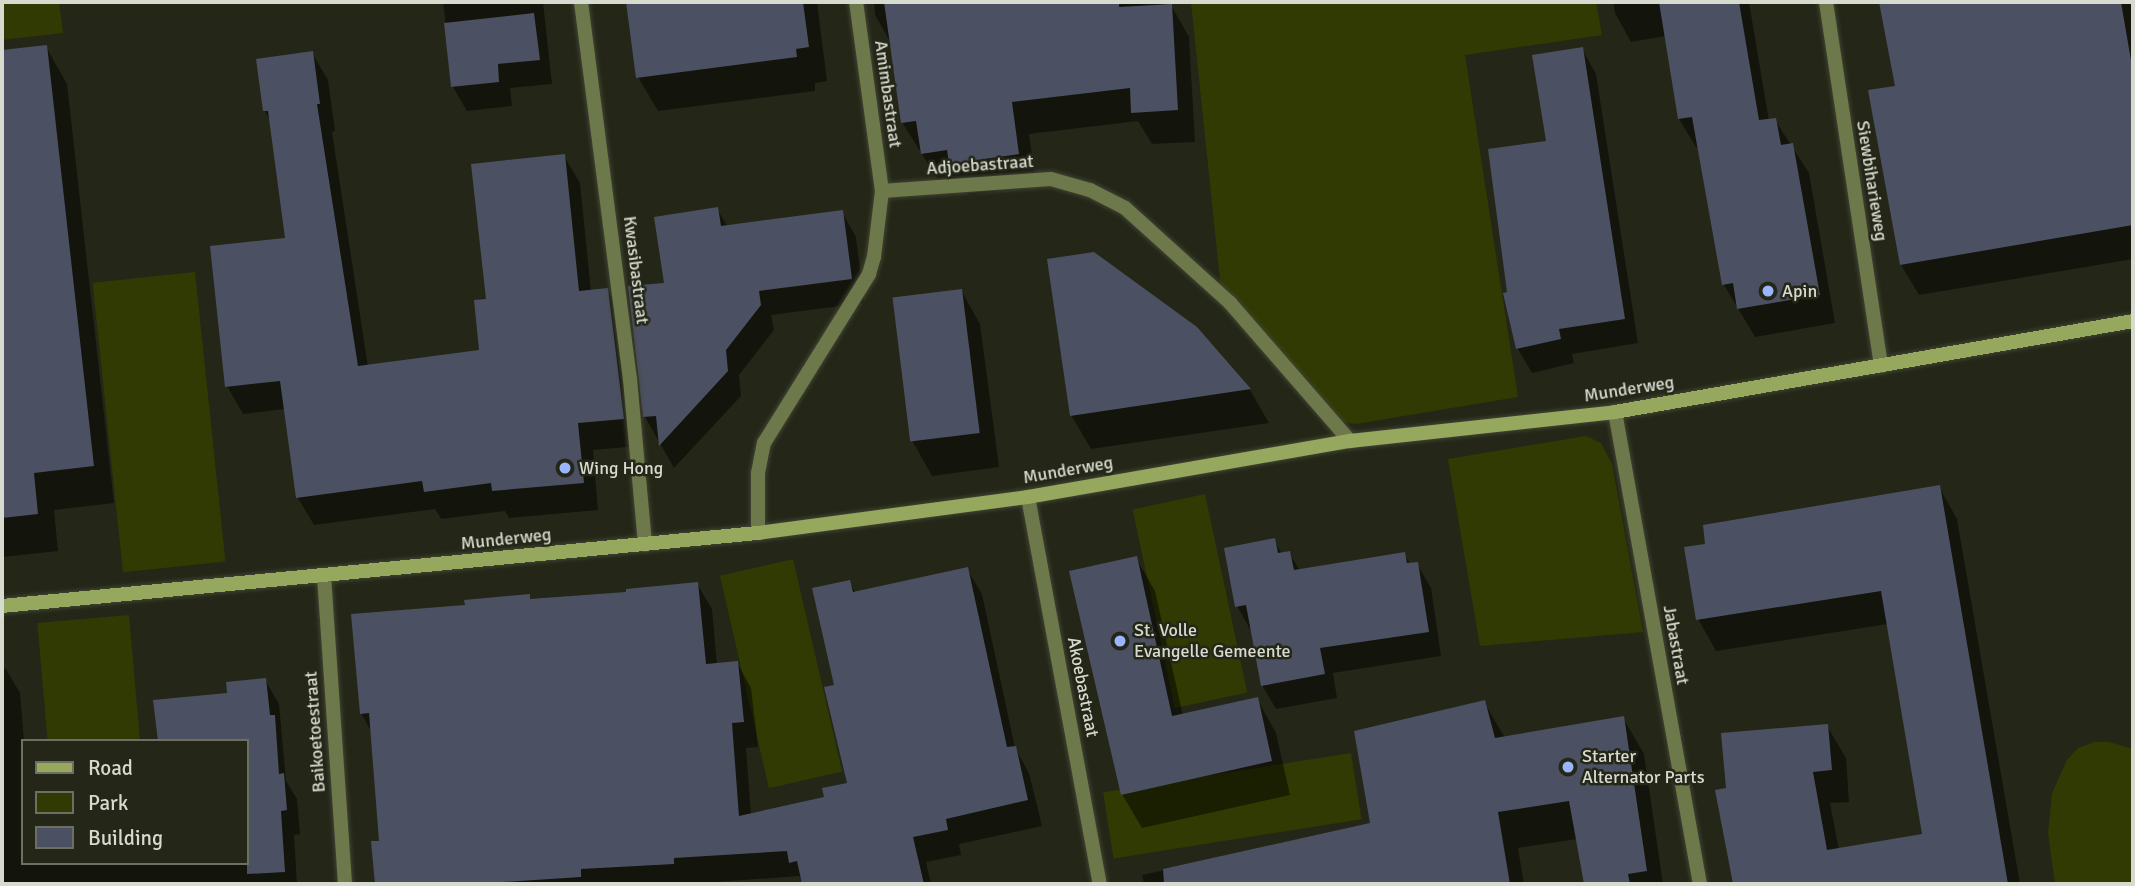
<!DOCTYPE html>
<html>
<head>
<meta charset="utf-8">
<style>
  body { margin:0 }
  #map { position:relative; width:2135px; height:886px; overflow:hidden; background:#242717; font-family:Signika,sans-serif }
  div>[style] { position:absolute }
  .green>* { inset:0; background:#313a02; transform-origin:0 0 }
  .shadow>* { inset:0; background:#0007 }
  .building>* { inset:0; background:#4b5162; transform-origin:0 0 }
  .roads { filter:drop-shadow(0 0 2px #414434) drop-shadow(0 0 2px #414434) }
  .street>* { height:14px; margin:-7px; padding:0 7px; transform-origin:7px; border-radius:7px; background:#6d784b }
  .secondary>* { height:14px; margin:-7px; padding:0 7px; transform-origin:7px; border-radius:7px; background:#96a75e }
  .dots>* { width:19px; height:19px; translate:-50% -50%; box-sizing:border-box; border:4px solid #242717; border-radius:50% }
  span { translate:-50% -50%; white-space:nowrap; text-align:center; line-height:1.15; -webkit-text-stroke:5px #242717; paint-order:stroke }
  .street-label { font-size:18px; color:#d7dacf }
  .poi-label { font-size:18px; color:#d7dacf }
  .left { translate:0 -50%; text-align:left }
  .frame { position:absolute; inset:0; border:4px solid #d7dacf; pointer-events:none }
  .legend { position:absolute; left:21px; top:739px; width:228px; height:126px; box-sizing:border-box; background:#242717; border:2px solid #6c6f61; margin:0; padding:9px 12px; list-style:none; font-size:21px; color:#d7dacf }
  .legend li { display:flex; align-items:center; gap:14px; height:35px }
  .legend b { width:35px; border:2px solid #6c6f61 }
</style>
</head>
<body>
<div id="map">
  <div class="green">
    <div style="clip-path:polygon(2px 2px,59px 2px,63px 33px,2px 40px)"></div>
    <div style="clip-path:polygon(1191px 2px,1596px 2px,1602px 35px,1465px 55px,1518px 397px,1355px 424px,1335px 421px,1222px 299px)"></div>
    <div style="left:195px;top:272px;width:291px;height:103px;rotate:84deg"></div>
    <div style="clip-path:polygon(1586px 436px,1601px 443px,1612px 464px,1643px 632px,1480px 646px,1448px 459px)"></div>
    <div style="left:1205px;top:494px;width:203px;height:74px;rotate:78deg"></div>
    <div style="left:793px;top:559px;width:218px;height:75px;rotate:77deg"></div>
    <div style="left:129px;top:615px;width:126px;height:92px;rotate:85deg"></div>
    <div style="clip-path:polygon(2094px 742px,2109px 742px,2133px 749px,2133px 884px,2055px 884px,2048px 833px,2052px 793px,2067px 760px,2078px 748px)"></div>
    <div style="left:1351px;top:753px;width:67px;height:251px;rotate:81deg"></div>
  </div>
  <div class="shadow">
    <div style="clip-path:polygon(443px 2px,543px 2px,552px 84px,510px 88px,512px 106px,467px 111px,453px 87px)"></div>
    <div style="clip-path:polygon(628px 2px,817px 2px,827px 81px,815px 83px,815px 91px,658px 111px,638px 77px)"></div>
    <div style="clip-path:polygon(874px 2px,1164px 2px,1164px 6px,1171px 5px,1189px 37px,1195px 142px,1152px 144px,1138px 121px,1029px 134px,1036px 186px,969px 195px,961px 182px,941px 185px,902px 122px,891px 43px,875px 15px)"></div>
    <div style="clip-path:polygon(1613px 2px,1749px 2px,1769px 121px,1775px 120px,1809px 173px,1835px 323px,1755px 337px,1724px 285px,1699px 147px,1696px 147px,1679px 119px,1666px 36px,1631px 42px,1615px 13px)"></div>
    <div style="clip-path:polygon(1880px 2px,2133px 2px,2133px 259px,1919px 295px,1901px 265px,1897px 87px)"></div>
    <div style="clip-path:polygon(46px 47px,67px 84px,114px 503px,54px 510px,58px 551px,2px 557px,2px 52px)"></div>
    <div style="clip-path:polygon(1582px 49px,1596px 74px,1638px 343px,1572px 354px,1574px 363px,1532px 373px,1518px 349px,1509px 293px,1548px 142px)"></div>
    <div style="clip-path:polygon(312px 53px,328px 80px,335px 131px,332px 132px,368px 367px,480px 352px,487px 300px,564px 156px,580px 183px,591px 291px,607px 290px,623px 317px,639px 446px,593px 450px,598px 510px,509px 518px,505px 511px,441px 519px,435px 509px,314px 525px,298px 498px,285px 409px,243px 414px,227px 386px,287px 239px,271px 122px,265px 111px)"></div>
    <div style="clip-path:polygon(717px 209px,728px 227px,842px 212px,856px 237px,864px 303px,771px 315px,774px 330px,739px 375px,741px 396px,674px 468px,645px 417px,630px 288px,666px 285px)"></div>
    <div style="clip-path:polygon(961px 290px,980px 324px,999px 467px,932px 476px,913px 442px)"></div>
    <div style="clip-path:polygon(1196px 329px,1250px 390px,1269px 423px,1091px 449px,1071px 415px)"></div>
    <div style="clip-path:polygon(1939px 487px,1957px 519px,2020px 884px,1734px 884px,1717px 791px,1728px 789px,1827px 726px,1846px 758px,1849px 802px,1830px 803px,1839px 850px,1924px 835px,1888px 624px,1716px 651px,1698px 619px,1707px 545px)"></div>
    <div style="clip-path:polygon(1274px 540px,1282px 554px,1289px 553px,1300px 571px,1404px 554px,1411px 565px,1417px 564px,1431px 588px,1441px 656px,1333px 673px,1337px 698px,1276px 709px,1262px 685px,1251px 631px,1237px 606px)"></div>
    <div style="clip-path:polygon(1136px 558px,1155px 591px,1183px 716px,1257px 699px,1276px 733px,1290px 795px,1142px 828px,1122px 794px)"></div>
    <div style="clip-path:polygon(967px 569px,982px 594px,1015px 748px,1029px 773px,1042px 826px,959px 844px,961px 855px,926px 862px,931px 884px,804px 884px,799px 876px,687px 884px,376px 884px,373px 843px,381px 843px,372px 733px,361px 713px,467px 606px,529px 596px,532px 601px,628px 594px,697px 584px,712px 609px,717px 665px,737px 663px,751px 688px,758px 747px,746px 748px,751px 815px,826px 798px,849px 784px,836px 686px,849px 582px,856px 593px)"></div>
    <div style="clip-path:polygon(2px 669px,6px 669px,20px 693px,24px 741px,23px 863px,247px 863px,247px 741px,229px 695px,265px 680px,279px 704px,286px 781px,297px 799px,300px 834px,294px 835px,297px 884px,2px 884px)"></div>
    <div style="clip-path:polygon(1484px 702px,1505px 738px,1623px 718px,1644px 754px,1663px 884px,1585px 884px,1577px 839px,1518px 848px,1524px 884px,1144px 884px,1142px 875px,1372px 824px)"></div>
  </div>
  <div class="building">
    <div style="clip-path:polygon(626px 2px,803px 2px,809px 47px,796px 49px,797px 57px,636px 78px)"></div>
    <div style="clip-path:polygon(884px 2px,1119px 2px,1119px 7px,1172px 4px,1178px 110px,1131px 113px,1130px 88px,1012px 102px,1019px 154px,949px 164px,947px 150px,921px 154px,916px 121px,901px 123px)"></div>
    <div style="clip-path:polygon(1659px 2px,1739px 2px,1759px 120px,1776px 118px,1781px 145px,1793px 143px,1820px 295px,1737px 309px,1733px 283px,1722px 285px,1692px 117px,1678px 119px)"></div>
    <div style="clip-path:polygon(1879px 2px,2121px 2px,2133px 72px,2133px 225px,1900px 265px,1868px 90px,1895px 86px)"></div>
    <div style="clip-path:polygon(534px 13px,540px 60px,498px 64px,499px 82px,451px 87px,444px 23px)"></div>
    <div style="clip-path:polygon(47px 45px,94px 466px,34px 473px,38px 514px,2px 518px,2px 50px)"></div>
    <div style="clip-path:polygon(1583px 47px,1625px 319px,1559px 329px,1561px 339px,1516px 349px,1503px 293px,1507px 292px,1488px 149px,1546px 141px,1532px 55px)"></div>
    <div style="clip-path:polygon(313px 51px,320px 104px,317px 104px,358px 366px,479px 350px,474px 300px,486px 299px,471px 164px,565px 154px,579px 291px,608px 288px,624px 419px,578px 423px,584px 483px,492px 491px,491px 483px,424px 492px,422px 481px,296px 498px,280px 381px,225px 387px,210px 246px,285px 238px,268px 111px,263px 111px,256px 59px)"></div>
    <div style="clip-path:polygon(718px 207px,721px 226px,843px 210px,852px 279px,759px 291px,761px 305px,726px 350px,728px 371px,659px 446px,656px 416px,643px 417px,628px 286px,664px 283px,654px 217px)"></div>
    <div style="clip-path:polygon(1094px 252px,1197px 327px,1251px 389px,1070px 416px,1047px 259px)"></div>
    <div style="left:962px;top:289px;width:145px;height:70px;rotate:83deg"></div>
    <div style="clip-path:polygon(1940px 485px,2008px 884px,1733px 884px,1715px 790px,1726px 788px,1721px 733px,1828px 724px,1832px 770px,1813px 772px,1827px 850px,1922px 834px,1881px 591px,1696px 620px,1684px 547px,1705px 544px,1703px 525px)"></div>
    <div style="clip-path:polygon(1275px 538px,1278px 553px,1290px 551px,1294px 570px,1405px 552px,1407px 563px,1418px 562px,1429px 632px,1320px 648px,1325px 674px,1261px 686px,1246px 605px,1235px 607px,1224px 548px)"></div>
    <div style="clip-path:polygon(1137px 556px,1172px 716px,1258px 697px,1272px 761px,1121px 795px,1069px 571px)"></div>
    <div style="clip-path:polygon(968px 567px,1007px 747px,1016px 746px,1028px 800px,946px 819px,948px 830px,913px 837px,924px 884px,802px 884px,797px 861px,789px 863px,787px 851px,674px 858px,674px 864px,581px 869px,581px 877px,471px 884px,375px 884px,371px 841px,379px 841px,369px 713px,360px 714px,351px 614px,465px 605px,464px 600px,530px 594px,530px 599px,626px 592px,626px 589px,698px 582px,706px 664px,738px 661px,744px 722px,732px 723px,739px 816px,824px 797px,822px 788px,847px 783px,824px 687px,834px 685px,812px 588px,850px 580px,853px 592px)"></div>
    <div style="clip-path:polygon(266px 678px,270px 715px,275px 715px,279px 774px,284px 773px,287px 810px,281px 811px,285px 872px,247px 874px,247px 741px,158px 741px,153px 700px,227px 693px,226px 682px)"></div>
    <div style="clip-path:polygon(1485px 700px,1495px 738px,1624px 716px,1647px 871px,1628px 874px,1630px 884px,1584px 884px,1569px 801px,1498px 812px,1510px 884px,1164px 884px,1163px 869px,1370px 823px,1354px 731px)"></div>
  </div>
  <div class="roads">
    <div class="street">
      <div style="left:581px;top:2px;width:380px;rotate:82.6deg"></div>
      <div style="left:630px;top:379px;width:166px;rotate:84.8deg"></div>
      <div style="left:1826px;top:2px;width:368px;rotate:81.4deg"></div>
      <div style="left:882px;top:191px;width:169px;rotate:-4.1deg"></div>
      <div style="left:1051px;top:179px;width:41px;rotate:15.8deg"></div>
      <div style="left:1090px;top:190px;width:39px;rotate:27deg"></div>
      <div style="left:1125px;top:208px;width:142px;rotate:42.1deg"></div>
      <div style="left:1230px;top:303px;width:183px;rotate:49deg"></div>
      <div style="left:1615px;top:412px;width:480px;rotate:79.8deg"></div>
      <div style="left:1028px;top:497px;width:394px;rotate:79.5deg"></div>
      <div style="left:758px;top:533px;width:60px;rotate:-90deg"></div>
      <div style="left:758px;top:473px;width:31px;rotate:-79deg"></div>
      <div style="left:764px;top:443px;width:199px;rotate:-58.1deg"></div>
      <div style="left:869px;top:274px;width:18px;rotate:-74deg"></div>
      <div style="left:874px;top:257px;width:66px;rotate:-83.1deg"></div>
      <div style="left:882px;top:191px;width:191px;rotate:-97.8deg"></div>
      <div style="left:324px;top:576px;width:309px;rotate:86.1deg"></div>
    </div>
    <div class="secondary">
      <div style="left:2px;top:606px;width:760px;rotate:-5.52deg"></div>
      <div style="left:758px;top:533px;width:272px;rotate:-7.6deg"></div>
      <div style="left:1028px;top:497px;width:327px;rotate:-9.9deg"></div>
      <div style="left:1350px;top:441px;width:267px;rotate:-6.2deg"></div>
      <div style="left:1615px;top:412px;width:526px;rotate:-9.96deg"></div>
    </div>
  </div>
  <div class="dots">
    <div style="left:1768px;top:291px;background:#9ab5fd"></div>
    <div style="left:565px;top:468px;background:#9ab5fd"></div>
    <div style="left:1120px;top:641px;background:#9ab5fd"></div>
    <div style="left:1568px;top:767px;background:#9ab5fd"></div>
  </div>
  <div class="street-label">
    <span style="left:888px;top:94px;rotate:82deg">Amimbastraat</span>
    <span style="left:980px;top:165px;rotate:-4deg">Adjoebastraat</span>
    <span style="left:1872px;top:181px;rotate:81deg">Siewbiharieweg</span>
    <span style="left:636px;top:270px;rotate:83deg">Kwasibastraat</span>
    <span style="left:1629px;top:389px;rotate:-9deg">Munderweg</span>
    <span style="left:1068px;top:470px;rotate:-10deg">Munderweg</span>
    <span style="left:506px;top:539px;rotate:-6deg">Munderweg</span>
    <span style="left:1676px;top:645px;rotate:80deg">Jabastraat</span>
    <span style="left:1083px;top:687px;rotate:79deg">Akoebastraat</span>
    <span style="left:315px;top:732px;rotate:-94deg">Baikoetoestraat</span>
  </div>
  <div class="poi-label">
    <span class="left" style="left:1782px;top:291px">Apin</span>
    <span class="left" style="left:579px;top:468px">Wing Hong</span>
    <span class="left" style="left:1134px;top:641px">St. Volle<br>Evangelle Gemeente</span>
    <span class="left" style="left:1582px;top:767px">Starter<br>Alternator Parts</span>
  </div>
  <div class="frame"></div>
  <ul class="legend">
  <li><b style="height:9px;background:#96a75e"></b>Road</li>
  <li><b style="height:19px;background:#313a02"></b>Park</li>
  <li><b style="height:19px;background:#4b5162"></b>Building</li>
  </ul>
</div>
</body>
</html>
